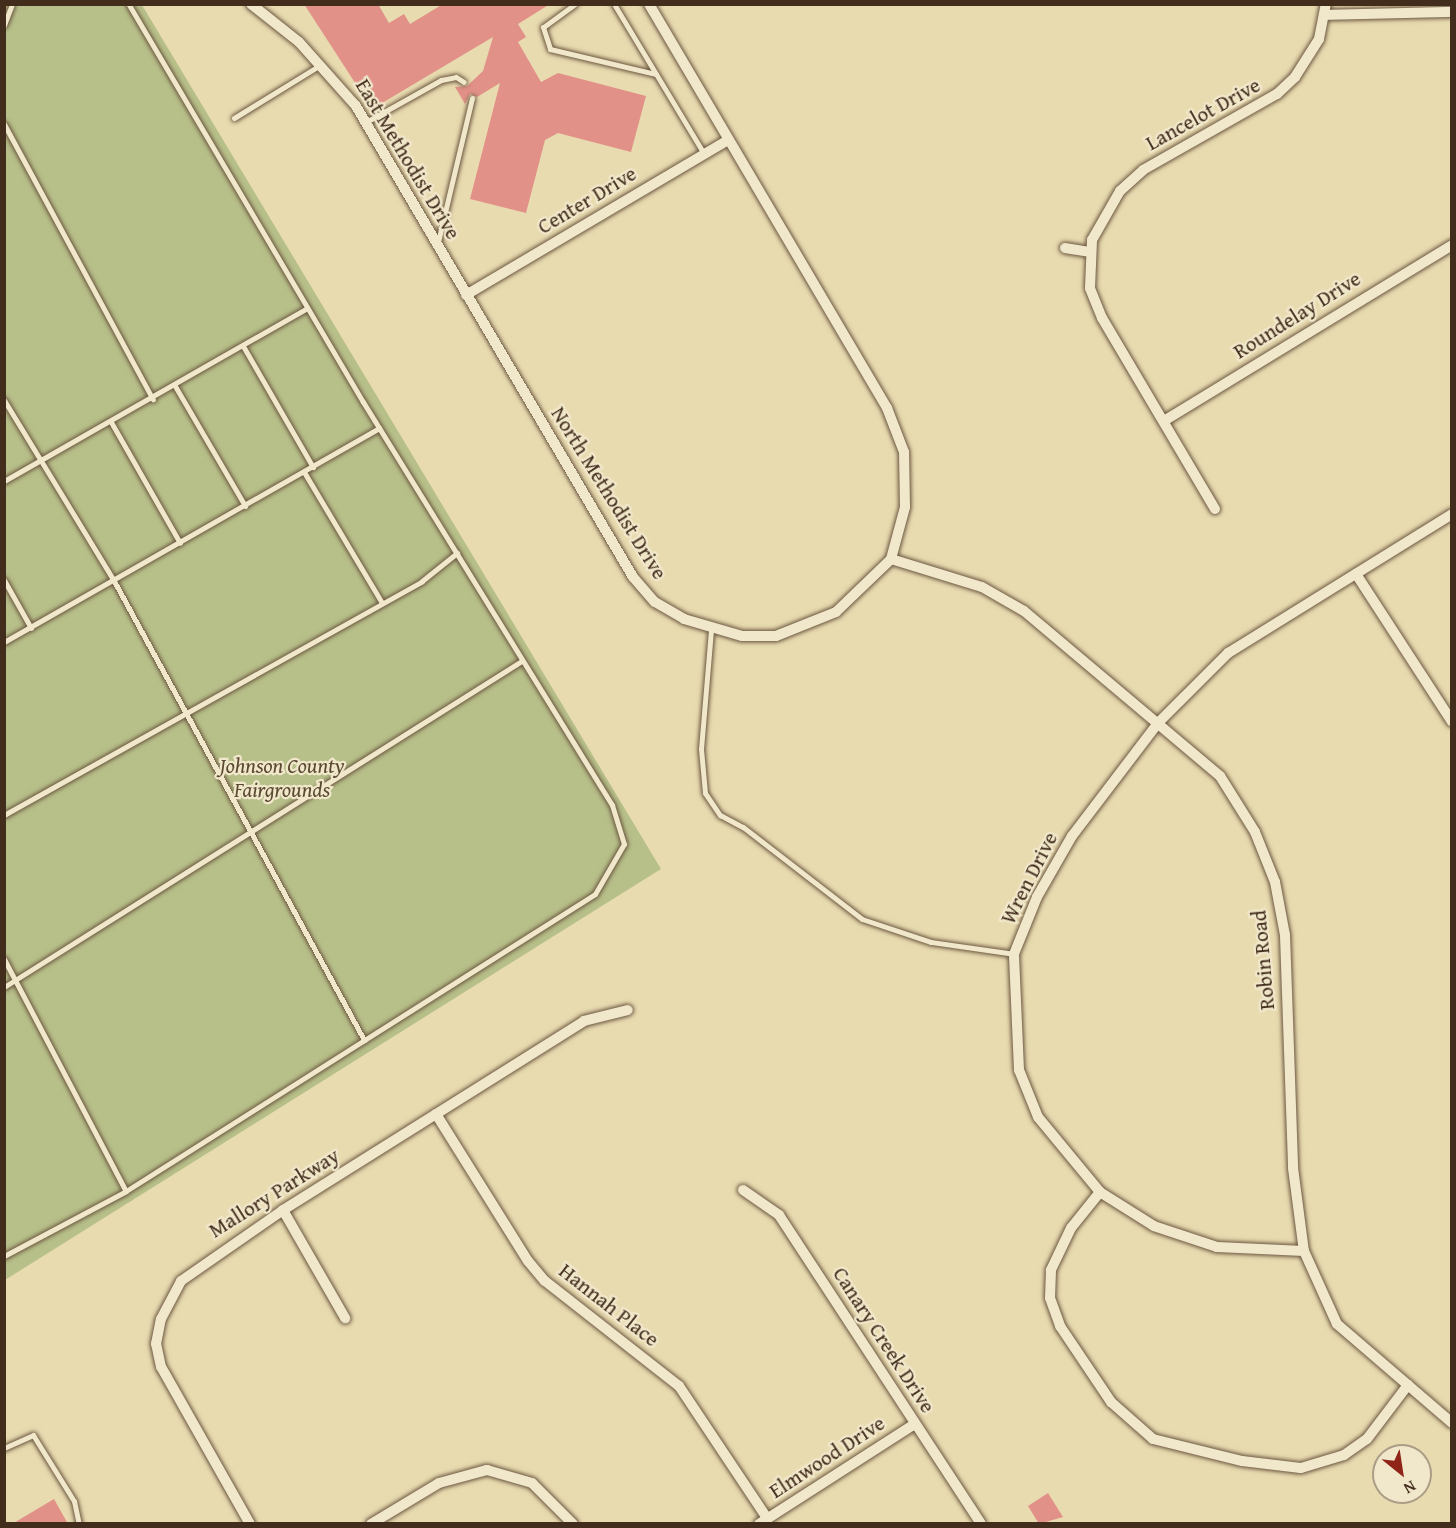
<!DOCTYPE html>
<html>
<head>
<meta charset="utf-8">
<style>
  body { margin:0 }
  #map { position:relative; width:1456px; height:1528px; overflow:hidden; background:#e9dbb0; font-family:"Gentium Book Plus",serif }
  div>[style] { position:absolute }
  .green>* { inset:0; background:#b8c08a }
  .building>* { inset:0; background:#e19187 }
  .roads { filter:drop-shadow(0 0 2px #6c5841) drop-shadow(0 0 2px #6c5841) }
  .lane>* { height:5px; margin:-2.5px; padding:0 2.5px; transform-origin:2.5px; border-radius:2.5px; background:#f1e8cc }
  .street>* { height:10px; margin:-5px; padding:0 5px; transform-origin:5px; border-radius:5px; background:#f1e8cc }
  span { translate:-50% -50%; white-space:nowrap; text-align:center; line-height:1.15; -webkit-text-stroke:4.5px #f1e8cc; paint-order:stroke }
  .street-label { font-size:21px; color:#422d1c }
  .park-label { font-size:21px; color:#5a4a32; font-style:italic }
  .frame { position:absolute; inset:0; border:6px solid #422d1c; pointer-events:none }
  .north { position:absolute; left:1372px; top:1444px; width:60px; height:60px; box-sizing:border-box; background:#f1e8cc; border:2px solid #ab9d86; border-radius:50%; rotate:150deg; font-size:16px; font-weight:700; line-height:24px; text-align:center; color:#422d1c }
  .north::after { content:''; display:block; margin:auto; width:21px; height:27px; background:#8f2418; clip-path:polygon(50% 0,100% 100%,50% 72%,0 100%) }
</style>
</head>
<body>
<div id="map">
  <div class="green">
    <div style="clip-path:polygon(5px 5px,142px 5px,661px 869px,5px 1280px)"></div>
  </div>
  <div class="building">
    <div style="clip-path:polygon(304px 4px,378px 4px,389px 23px,404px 14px,410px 24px,443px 4px,550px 4px,518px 24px,526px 37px,518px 42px,541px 82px,558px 73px,646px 96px,631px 152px,558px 133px,545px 140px,526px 213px,470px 199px,500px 83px,477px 97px,470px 94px,465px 104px,455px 87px,467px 86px,483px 71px,493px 37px,372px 109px)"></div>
    <div style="clip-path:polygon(1048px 1493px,1063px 1517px,1039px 1524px,1028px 1506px)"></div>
    <div style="clip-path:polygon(54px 1499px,68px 1524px,12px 1524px)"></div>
  </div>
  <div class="roads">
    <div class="lane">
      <div style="left:575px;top:4px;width:39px;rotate:144deg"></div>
      <div style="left:543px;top:27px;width:23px;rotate:72deg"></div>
      <div style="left:550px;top:49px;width:109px;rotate:13.3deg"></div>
      <div style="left:614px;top:4px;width:175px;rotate:59deg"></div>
      <div style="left:4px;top:25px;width:22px;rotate:-69deg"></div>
      <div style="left:234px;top:118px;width:101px;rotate:-31.6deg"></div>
      <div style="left:366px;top:122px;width:86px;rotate:-29.2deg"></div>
      <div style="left:441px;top:80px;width:15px;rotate:-11deg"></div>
      <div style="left:456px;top:77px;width:9px;rotate:32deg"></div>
      <div style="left:4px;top:124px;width:313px;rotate:61.6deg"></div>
      <div style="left:438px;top:242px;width:148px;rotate:-76.7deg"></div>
      <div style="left:243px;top:346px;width:140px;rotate:60deg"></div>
      <div style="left:175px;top:386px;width:139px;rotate:59.7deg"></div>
      <div style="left:4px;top:400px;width:212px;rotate:58.7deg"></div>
      <div style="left:114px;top:581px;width:523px;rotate:61.42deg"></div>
      <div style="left:111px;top:422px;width:139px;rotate:60.3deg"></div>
      <div style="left:304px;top:472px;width:152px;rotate:59.2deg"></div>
      <div style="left:4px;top:481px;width:349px;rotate:-29.7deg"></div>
      <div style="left:4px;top:580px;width:55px;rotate:60.6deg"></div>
      <div style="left:711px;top:630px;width:119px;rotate:94.8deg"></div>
      <div style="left:701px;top:749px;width:44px;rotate:84.8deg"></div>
      <div style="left:705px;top:793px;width:27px;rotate:56deg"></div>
      <div style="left:720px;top:815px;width:26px;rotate:28deg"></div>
      <div style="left:743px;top:827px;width:150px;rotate:37.7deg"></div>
      <div style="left:862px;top:919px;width:73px;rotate:18.4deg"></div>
      <div style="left:931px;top:942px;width:84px;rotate:8.2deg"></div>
      <div style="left:4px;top:642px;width:432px;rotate:-29.7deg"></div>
      <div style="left:4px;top:815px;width:479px;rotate:-29.2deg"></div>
      <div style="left:422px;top:581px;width:45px;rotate:-38.7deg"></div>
      <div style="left:4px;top:959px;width:262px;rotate:62.3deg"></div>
      <div style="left:4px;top:987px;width:610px;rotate:-32.2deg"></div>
      <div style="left:4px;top:1256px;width:138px;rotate:-28deg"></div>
      <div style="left:126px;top:1191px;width:555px;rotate:-32.34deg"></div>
      <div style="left:595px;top:894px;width:58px;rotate:-59.9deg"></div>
      <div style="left:624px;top:844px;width:41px;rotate:-107.1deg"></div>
      <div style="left:612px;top:805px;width:474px;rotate:-121.7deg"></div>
      <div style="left:363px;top:402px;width:462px;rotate:-120.5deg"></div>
      <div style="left:4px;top:1448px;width:32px;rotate:-24deg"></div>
      <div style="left:33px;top:1435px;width:78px;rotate:58.2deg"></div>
      <div style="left:74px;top:1501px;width:24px;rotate:78deg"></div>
    </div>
    <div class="street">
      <div style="left:251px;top:4px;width:61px;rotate:38.4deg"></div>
      <div style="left:299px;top:42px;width:86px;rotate:48.3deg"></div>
      <div style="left:356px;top:106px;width:546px;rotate:59.54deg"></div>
      <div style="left:633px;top:577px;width:33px;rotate:49deg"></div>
      <div style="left:655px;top:602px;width:34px;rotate:30deg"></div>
      <div style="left:684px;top:619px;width:60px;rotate:16.3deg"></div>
      <div style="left:742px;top:636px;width:34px"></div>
      <div style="left:776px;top:636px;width:65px;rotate:-21.8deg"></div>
      <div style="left:836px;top:612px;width:76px;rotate:-43.9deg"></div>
      <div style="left:891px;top:559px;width:54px;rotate:-74.9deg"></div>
      <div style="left:905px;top:507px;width:55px;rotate:-91deg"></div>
      <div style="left:904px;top:452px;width:47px;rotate:-111.1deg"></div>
      <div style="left:887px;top:408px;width:469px;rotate:-120.5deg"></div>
      <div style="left:1326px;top:15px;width:126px;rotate:-1.4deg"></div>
      <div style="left:1065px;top:248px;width:26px;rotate:9deg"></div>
      <div style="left:466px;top:295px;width:304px;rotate:-30.6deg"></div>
      <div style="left:1164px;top:421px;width:338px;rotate:-31.4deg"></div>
      <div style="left:1215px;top:509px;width:222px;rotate:-120.6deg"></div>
      <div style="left:1102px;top:318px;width:32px;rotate:-112deg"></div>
      <div style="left:1090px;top:288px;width:48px;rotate:-87.6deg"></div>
      <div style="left:1092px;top:240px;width:56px;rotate:-60.3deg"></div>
      <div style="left:1120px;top:191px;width:31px;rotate:-42deg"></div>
      <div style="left:1143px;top:170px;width:154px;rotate:-29.6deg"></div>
      <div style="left:1277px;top:94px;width:25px;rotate:-43deg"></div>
      <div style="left:1295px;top:77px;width:45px;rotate:-57.7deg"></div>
      <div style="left:1319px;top:39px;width:36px;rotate:-79deg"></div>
      <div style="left:891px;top:559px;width:95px;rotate:17.1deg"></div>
      <div style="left:982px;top:587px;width:48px;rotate:29.7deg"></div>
      <div style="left:1024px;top:611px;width:256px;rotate:40.1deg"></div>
      <div style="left:1220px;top:776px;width:66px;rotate:58deg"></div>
      <div style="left:1255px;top:832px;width:54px;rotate:68.2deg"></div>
      <div style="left:1275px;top:882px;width:54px;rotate:79.3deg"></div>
      <div style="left:1285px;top:935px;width:233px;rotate:88deg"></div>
      <div style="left:1293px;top:1168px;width:84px;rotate:82.5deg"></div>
      <div style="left:1304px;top:1251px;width:80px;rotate:65.7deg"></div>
      <div style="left:1337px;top:1324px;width:152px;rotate:40.7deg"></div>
      <div style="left:1356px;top:574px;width:176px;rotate:57deg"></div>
      <div style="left:436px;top:1114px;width:173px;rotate:58deg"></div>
      <div style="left:528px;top:1261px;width:26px;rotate:50deg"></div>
      <div style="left:545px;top:1281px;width:170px;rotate:38.1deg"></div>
      <div style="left:679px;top:1386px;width:159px;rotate:56.3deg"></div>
      <div style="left:743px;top:1190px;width:44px;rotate:34.8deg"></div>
      <div style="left:779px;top:1215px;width:369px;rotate:56.8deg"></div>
      <div style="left:1100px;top:1192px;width:46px;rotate:128.9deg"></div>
      <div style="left:1071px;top:1228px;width:47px;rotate:115.5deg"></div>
      <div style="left:1051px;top:1270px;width:28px;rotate:92deg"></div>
      <div style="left:1050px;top:1298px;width:30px;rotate:70deg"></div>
      <div style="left:1060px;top:1326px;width:92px;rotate:56.1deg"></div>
      <div style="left:1111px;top:1402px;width:56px;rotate:41.4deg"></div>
      <div style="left:1153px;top:1439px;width:92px;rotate:13.9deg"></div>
      <div style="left:1242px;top:1461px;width:59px;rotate:6.8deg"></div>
      <div style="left:1301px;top:1468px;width:45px;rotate:-16.8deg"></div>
      <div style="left:1344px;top:1455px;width:28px;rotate:-35deg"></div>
      <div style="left:1367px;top:1439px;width:68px;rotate:-52.8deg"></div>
      <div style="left:283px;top:1210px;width:125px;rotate:60.1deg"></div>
      <div style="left:1304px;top:1251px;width:87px;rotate:-177.4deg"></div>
      <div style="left:1217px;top:1247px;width:66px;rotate:-161.6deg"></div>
      <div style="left:1154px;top:1226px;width:64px;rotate:-147.8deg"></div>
      <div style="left:1100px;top:1192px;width:97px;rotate:-129.6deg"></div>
      <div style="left:1038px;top:1117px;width:51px;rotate:-112deg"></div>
      <div style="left:1019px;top:1070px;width:116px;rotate:-92.5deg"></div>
      <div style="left:1014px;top:954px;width:61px;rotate:-68deg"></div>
      <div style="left:1037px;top:897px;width:70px;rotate:-60.2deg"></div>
      <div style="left:1072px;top:836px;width:143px;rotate:-52.7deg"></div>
      <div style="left:1159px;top:722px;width:98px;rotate:-45deg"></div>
      <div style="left:1228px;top:653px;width:264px;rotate:-31.8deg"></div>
      <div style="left:250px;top:1524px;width:180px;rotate:-119.5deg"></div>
      <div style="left:161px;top:1367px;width:24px;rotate:-102deg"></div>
      <div style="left:156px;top:1344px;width:25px;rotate:-79deg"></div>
      <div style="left:161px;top:1319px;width:43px;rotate:-62.2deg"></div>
      <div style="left:181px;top:1281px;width:124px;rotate:-34.8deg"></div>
      <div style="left:283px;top:1210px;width:355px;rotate:-32.1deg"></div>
      <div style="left:584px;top:1021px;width:45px;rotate:-14deg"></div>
      <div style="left:371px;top:1524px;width:79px;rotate:-31.1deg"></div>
      <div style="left:439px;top:1483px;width:50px;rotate:-15.2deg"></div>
      <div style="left:487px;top:1470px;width:47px;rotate:16.1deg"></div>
      <div style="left:532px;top:1483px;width:58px;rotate:45deg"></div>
      <div style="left:759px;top:1524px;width:185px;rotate:-32.7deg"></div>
    </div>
  </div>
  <div class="street-label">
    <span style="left:1203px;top:114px;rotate:-29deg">Lancelot Drive</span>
    <span style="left:408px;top:159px;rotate:59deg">East Methodist Drive</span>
    <span style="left:587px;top:200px;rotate:-31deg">Center Drive</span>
    <span style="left:1297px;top:315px;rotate:-32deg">Roundelay Drive</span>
    <span style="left:609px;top:493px;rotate:58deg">North Methodist Drive</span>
    <span style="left:1029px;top:878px;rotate:-63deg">Wren Drive</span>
    <span style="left:1263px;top:960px;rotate:-95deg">Robin Road</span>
    <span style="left:274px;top:1193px;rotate:-32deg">Mallory Parkway</span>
    <span style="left:609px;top:1305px;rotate:38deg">Hannah Place</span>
    <span style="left:884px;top:1340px;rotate:57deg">Canary Creek Drive</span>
    <span style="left:827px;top:1457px;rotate:-33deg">Elmwood Drive</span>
  </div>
  <div class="park-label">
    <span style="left:282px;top:778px">Johnson County<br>Fairgrounds</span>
  </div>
  <div class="frame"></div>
  <div class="north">N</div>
</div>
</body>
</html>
